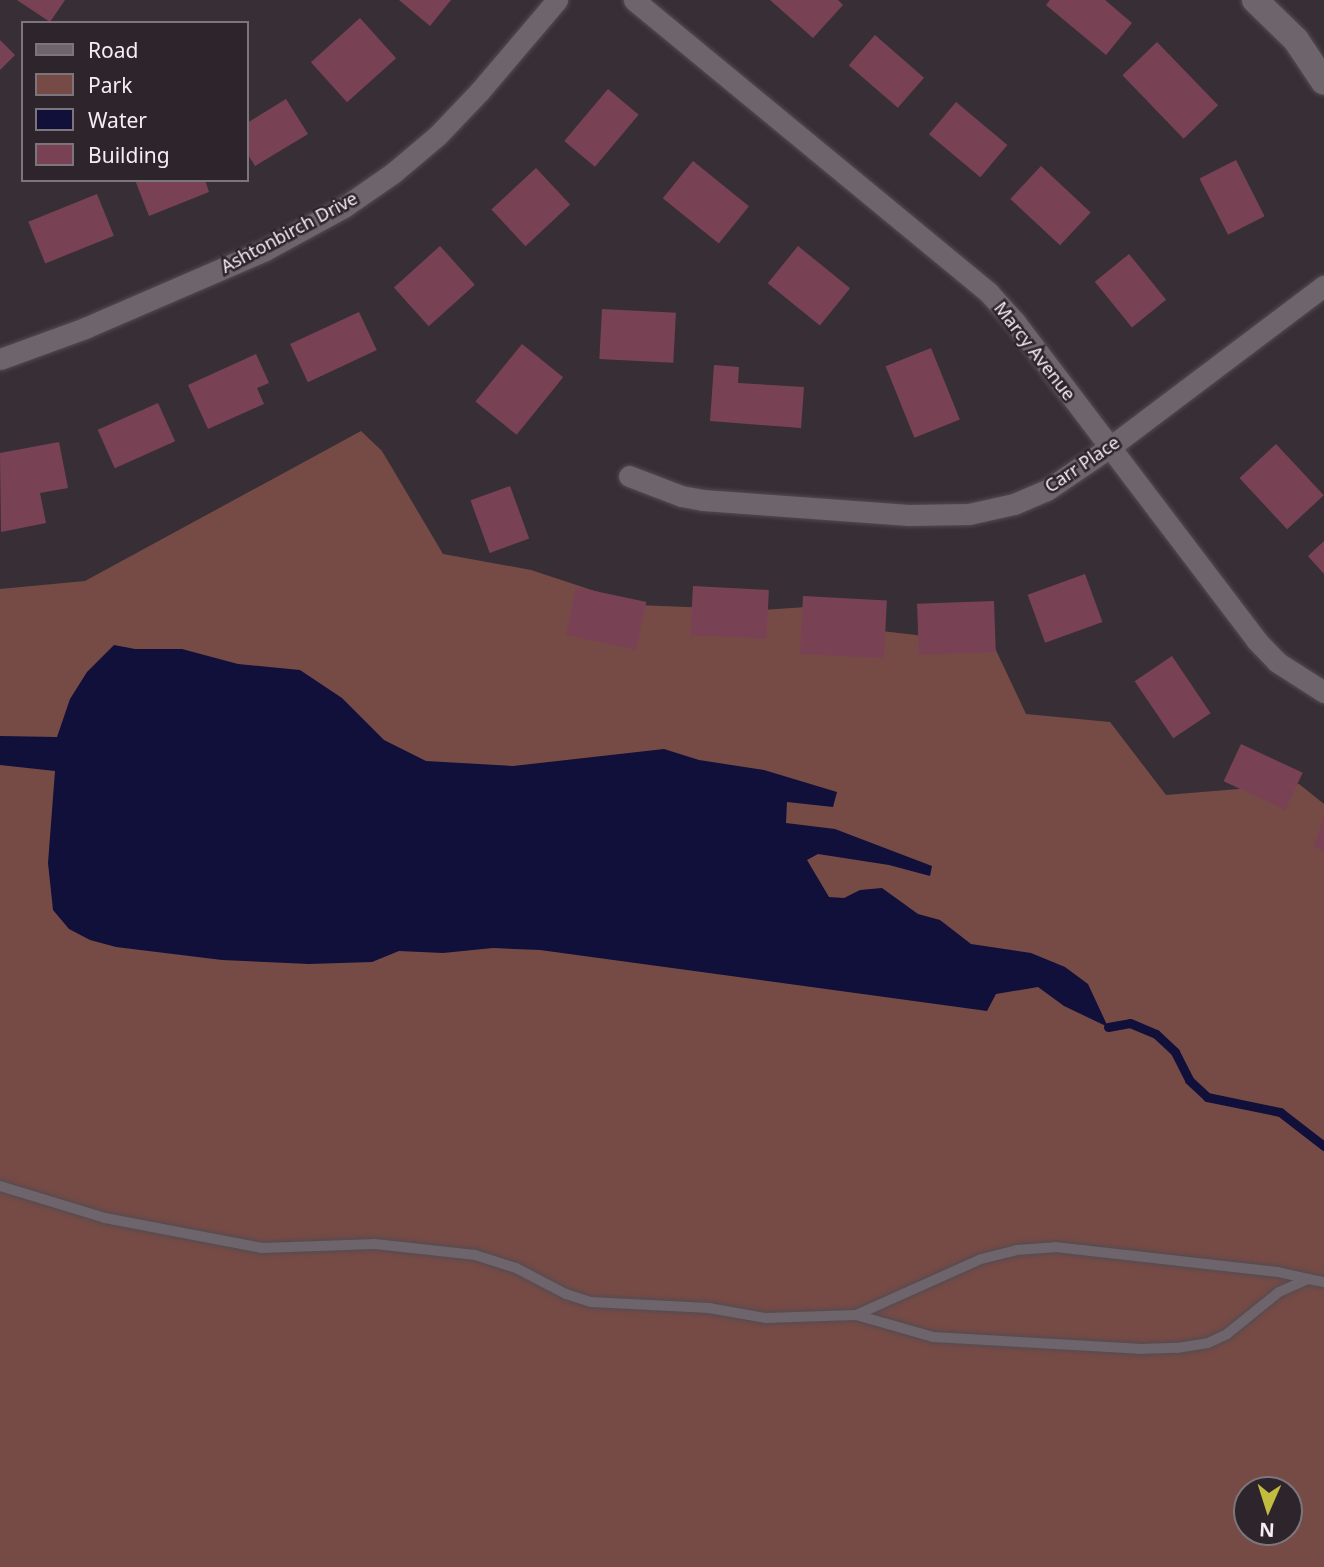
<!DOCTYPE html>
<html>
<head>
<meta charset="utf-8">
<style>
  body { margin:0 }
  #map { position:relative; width:1324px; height:1567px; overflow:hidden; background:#382f36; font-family:"Noto Sans",sans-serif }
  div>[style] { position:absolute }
  .green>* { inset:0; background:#764b46 }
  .water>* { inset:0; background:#11103a }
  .stream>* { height:9px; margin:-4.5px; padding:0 4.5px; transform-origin:4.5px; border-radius:4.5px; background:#11103a }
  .building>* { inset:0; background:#794254; transform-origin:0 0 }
  .roads { filter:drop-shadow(0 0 2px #524b51) drop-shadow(0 0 2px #524b51) }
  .service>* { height:10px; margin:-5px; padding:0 5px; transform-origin:5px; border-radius:5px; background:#6e646c }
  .minor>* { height:21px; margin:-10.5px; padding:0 10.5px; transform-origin:10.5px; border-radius:10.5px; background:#6e646c }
  .tertiary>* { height:26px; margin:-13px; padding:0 13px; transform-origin:13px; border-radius:13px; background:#6e646c }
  span { translate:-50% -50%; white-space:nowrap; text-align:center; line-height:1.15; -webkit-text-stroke:5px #2e252c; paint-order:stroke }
  .street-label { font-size:18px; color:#f4eef3 }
  .legend { position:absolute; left:21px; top:21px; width:228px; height:161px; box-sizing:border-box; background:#2e252c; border:2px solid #7d757c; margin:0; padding:9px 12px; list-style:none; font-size:21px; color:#f4eef3 }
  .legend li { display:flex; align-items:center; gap:14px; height:35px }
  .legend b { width:35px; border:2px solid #7d757c }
  .north { position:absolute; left:1233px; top:1476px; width:70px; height:70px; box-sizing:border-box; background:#2e252c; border:2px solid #7d757c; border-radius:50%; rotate:183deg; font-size:19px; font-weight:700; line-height:28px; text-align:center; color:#f4eef3 }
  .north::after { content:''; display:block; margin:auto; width:24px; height:32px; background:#c2bd3f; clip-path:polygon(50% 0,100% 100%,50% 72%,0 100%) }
</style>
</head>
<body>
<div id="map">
  <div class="green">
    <div style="clip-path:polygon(evenodd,361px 431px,382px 451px,443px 554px,531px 570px,637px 605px,762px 610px,837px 605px,873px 630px,993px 644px,1026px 714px,1110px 722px,1166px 795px,1299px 784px,1324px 804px,1324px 1567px,0 1567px,0 589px,85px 581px,361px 431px,1247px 1490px,1289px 1490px,1289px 1532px,1247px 1532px,1247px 1490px)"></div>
  </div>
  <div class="water">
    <div style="clip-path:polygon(114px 645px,135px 649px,182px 649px,238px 664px,300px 670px,342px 698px,384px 740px,426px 761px,513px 766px,664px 749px,699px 760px,764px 770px,837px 792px,833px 807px,787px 802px,786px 823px,835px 829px,932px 866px,930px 876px,889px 865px,818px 854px,807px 860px,829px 897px,844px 898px,860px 890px,882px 888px,918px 914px,940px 920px,971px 944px,1031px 953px,1065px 967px,1088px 984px,1108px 1027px,1064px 1006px,1038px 987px,996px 994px,987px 1011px,540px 950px,493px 948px,443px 953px,399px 951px,372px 962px,309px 964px,222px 960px,116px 947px,90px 940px,69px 929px,53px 910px,48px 863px,55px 771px,0 765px,0 736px,57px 737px,70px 699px,87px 672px)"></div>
  </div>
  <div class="stream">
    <div style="left:1108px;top:1027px;width:22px;rotate:-10deg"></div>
    <div style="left:1130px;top:1023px;width:28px;rotate:23deg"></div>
    <div style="left:1156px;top:1034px;width:26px;rotate:43deg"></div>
    <div style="left:1175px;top:1052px;width:31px;rotate:63deg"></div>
    <div style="left:1189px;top:1080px;width:25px;rotate:43deg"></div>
    <div style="left:1207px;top:1097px;width:75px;rotate:11.6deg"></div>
    <div style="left:1280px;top:1112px;width:56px;rotate:37.7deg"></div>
  </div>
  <div class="building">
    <div style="clip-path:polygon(17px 0,65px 0,50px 22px)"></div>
    <div style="clip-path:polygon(399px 0,451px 0,430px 26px)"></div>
    <div style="clip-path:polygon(770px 0,838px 0,843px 5px,813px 38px)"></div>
    <div style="clip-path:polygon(1050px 0,1105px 0,1132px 23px,1106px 55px,1046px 5px)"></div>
    <div style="left:360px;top:18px;width:54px;height:66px;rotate:48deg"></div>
    <div style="left:875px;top:35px;width:65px;height:40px;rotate:41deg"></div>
    <div style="clip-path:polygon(0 40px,15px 55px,0 70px)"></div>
    <div style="left:1157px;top:42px;width:88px;height:48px;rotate:46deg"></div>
    <div style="left:608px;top:89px;width:40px;height:68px;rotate:40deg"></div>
    <div style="clip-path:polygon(286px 99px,308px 134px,255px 166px,247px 153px,247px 123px)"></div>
    <div style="left:956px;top:102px;width:67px;height:42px;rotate:40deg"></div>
    <div style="left:1236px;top:160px;width:63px;height:41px;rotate:63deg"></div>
    <div style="left:693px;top:161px;width:72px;height:48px;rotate:39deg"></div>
    <div style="left:1041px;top:166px;width:68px;height:45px;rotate:43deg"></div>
    <div style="left:536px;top:168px;width:50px;height:61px;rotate:47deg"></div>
    <div style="clip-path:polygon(135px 180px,205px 180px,209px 192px,149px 216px)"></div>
    <div style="left:97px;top:194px;width:45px;height:74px;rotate:68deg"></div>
    <div style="left:440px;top:246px;width:52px;height:62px;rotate:48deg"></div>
    <div style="left:798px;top:246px;width:67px;height:48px;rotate:39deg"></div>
    <div style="left:1129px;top:254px;width:59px;height:44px;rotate:51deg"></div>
    <div style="left:602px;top:309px;width:74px;height:50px;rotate:3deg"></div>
    <div style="left:359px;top:312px;width:42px;height:76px;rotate:65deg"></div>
    <div style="left:522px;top:344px;width:53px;height:74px;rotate:39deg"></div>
    <div style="left:931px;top:348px;width:77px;height:49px;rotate:68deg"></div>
    <div style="clip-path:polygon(256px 354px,269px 383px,257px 388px,264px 404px,208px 429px,188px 385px)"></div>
    <div style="clip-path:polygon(714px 365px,739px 367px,738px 383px,804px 387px,801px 428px,710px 421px)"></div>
    <div style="left:158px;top:403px;width:42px;height:66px;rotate:66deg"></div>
    <div style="clip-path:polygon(59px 442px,68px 488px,40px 493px,46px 523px,1px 532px,0 453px)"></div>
    <div style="left:1276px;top:444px;width:70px;height:50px;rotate:47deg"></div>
    <div style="left:510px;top:486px;width:56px;height:42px;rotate:70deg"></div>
    <div style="clip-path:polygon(1324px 541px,1324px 574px,1308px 556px)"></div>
    <div style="left:1085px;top:574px;width:51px;height:61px;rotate:70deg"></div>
    <div style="left:693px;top:586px;width:76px;height:49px;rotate:3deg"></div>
    <div style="left:576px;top:587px;width:72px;height:49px;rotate:12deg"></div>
    <div style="left:803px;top:596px;width:84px;height:58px;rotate:3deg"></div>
    <div style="left:994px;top:601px;width:51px;height:77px;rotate:88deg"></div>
    <div style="left:1172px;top:656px;width:69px;height:45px;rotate:56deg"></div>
    <div style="left:1241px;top:744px;width:68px;height:41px;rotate:25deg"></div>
    <div style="clip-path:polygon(1324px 819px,1324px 851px,1313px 847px)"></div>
  </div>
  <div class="roads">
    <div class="service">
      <div style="left:0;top:1186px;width:110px;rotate:16.9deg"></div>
      <div style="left:105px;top:1218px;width:160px;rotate:10.8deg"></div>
      <div style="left:262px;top:1248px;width:113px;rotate:-2deg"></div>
      <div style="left:375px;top:1244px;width:101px;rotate:6.3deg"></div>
      <div style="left:475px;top:1255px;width:43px;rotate:17.6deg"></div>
      <div style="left:516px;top:1268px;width:56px;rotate:27.5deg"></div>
      <div style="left:566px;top:1294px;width:26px;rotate:18deg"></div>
      <div style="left:591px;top:1302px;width:118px;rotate:2.9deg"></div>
      <div style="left:709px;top:1308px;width:58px;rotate:10deg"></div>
      <div style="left:766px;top:1318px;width:90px;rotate:-1.9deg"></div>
      <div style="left:856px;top:1315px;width:80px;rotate:15.9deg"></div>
      <div style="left:933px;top:1337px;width:206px;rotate:3.3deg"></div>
      <div style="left:1139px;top:1349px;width:38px;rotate:-2deg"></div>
      <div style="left:1177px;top:1348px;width:31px;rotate:-9deg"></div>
      <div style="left:1208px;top:1343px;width:21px;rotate:-25deg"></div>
      <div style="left:1227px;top:1334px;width:67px;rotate:-38.9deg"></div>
      <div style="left:1279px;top:1292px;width:32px;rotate:-24deg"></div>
      <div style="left:1308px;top:1279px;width:16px;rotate:11deg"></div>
      <div style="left:856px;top:1315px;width:137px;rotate:-24.1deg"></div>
      <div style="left:981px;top:1259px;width:36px;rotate:-14deg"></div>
      <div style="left:1016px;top:1250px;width:39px;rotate:-4deg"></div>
      <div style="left:1055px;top:1247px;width:224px;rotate:6.4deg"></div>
      <div style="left:1278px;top:1272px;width:31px;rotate:13deg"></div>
    </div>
    <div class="minor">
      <div style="left:634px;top:0;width:460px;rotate:39.5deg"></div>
      <div style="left:989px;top:293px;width:39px;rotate:48deg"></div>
      <div style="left:1015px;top:322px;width:399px;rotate:52.8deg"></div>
      <div style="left:1256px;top:640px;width:30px;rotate:46deg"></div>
      <div style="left:1277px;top:662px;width:56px;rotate:32.6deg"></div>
      <div style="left:0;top:359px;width:90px;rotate:-20deg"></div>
      <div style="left:85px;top:328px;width:196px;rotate:-23.4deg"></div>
      <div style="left:265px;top:250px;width:90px;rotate:-28.6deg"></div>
      <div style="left:344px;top:207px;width:60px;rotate:-34.8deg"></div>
      <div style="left:393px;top:173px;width:59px;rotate:-40.2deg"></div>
      <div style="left:438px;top:135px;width:59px;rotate:-46.4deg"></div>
      <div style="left:479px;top:92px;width:121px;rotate:-49.7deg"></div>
      <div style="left:629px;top:476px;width:56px;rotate:21deg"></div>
      <div style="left:681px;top:496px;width:22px;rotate:10deg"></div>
      <div style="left:703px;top:500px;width:206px;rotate:4.2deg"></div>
      <div style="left:908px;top:515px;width:61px;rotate:-0.9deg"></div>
      <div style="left:969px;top:514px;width:46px;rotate:-12.5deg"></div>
      <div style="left:1014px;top:504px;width:36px;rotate:-23deg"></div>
      <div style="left:1047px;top:490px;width:76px;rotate:-34.3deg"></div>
      <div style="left:1110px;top:447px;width:268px;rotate:-37deg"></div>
    </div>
    <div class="tertiary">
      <div style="left:1255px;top:0;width:57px;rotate:44.3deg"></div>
      <div style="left:1296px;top:40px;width:50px;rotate:56.3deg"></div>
    </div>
  </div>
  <div class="street-label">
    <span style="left:289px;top:232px;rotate:-28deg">Ashtonbirch Drive</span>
    <span style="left:1035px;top:351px;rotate:52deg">Marcy Avenue</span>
    <span style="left:1082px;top:464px;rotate:-34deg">Carr Place</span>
  </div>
  <ul class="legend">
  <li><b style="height:9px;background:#6e646c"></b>Road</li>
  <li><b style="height:19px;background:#764b46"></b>Park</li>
  <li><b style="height:19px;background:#11103a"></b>Water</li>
  <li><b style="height:19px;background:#794254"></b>Building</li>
  </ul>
  <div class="north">N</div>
</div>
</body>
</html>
